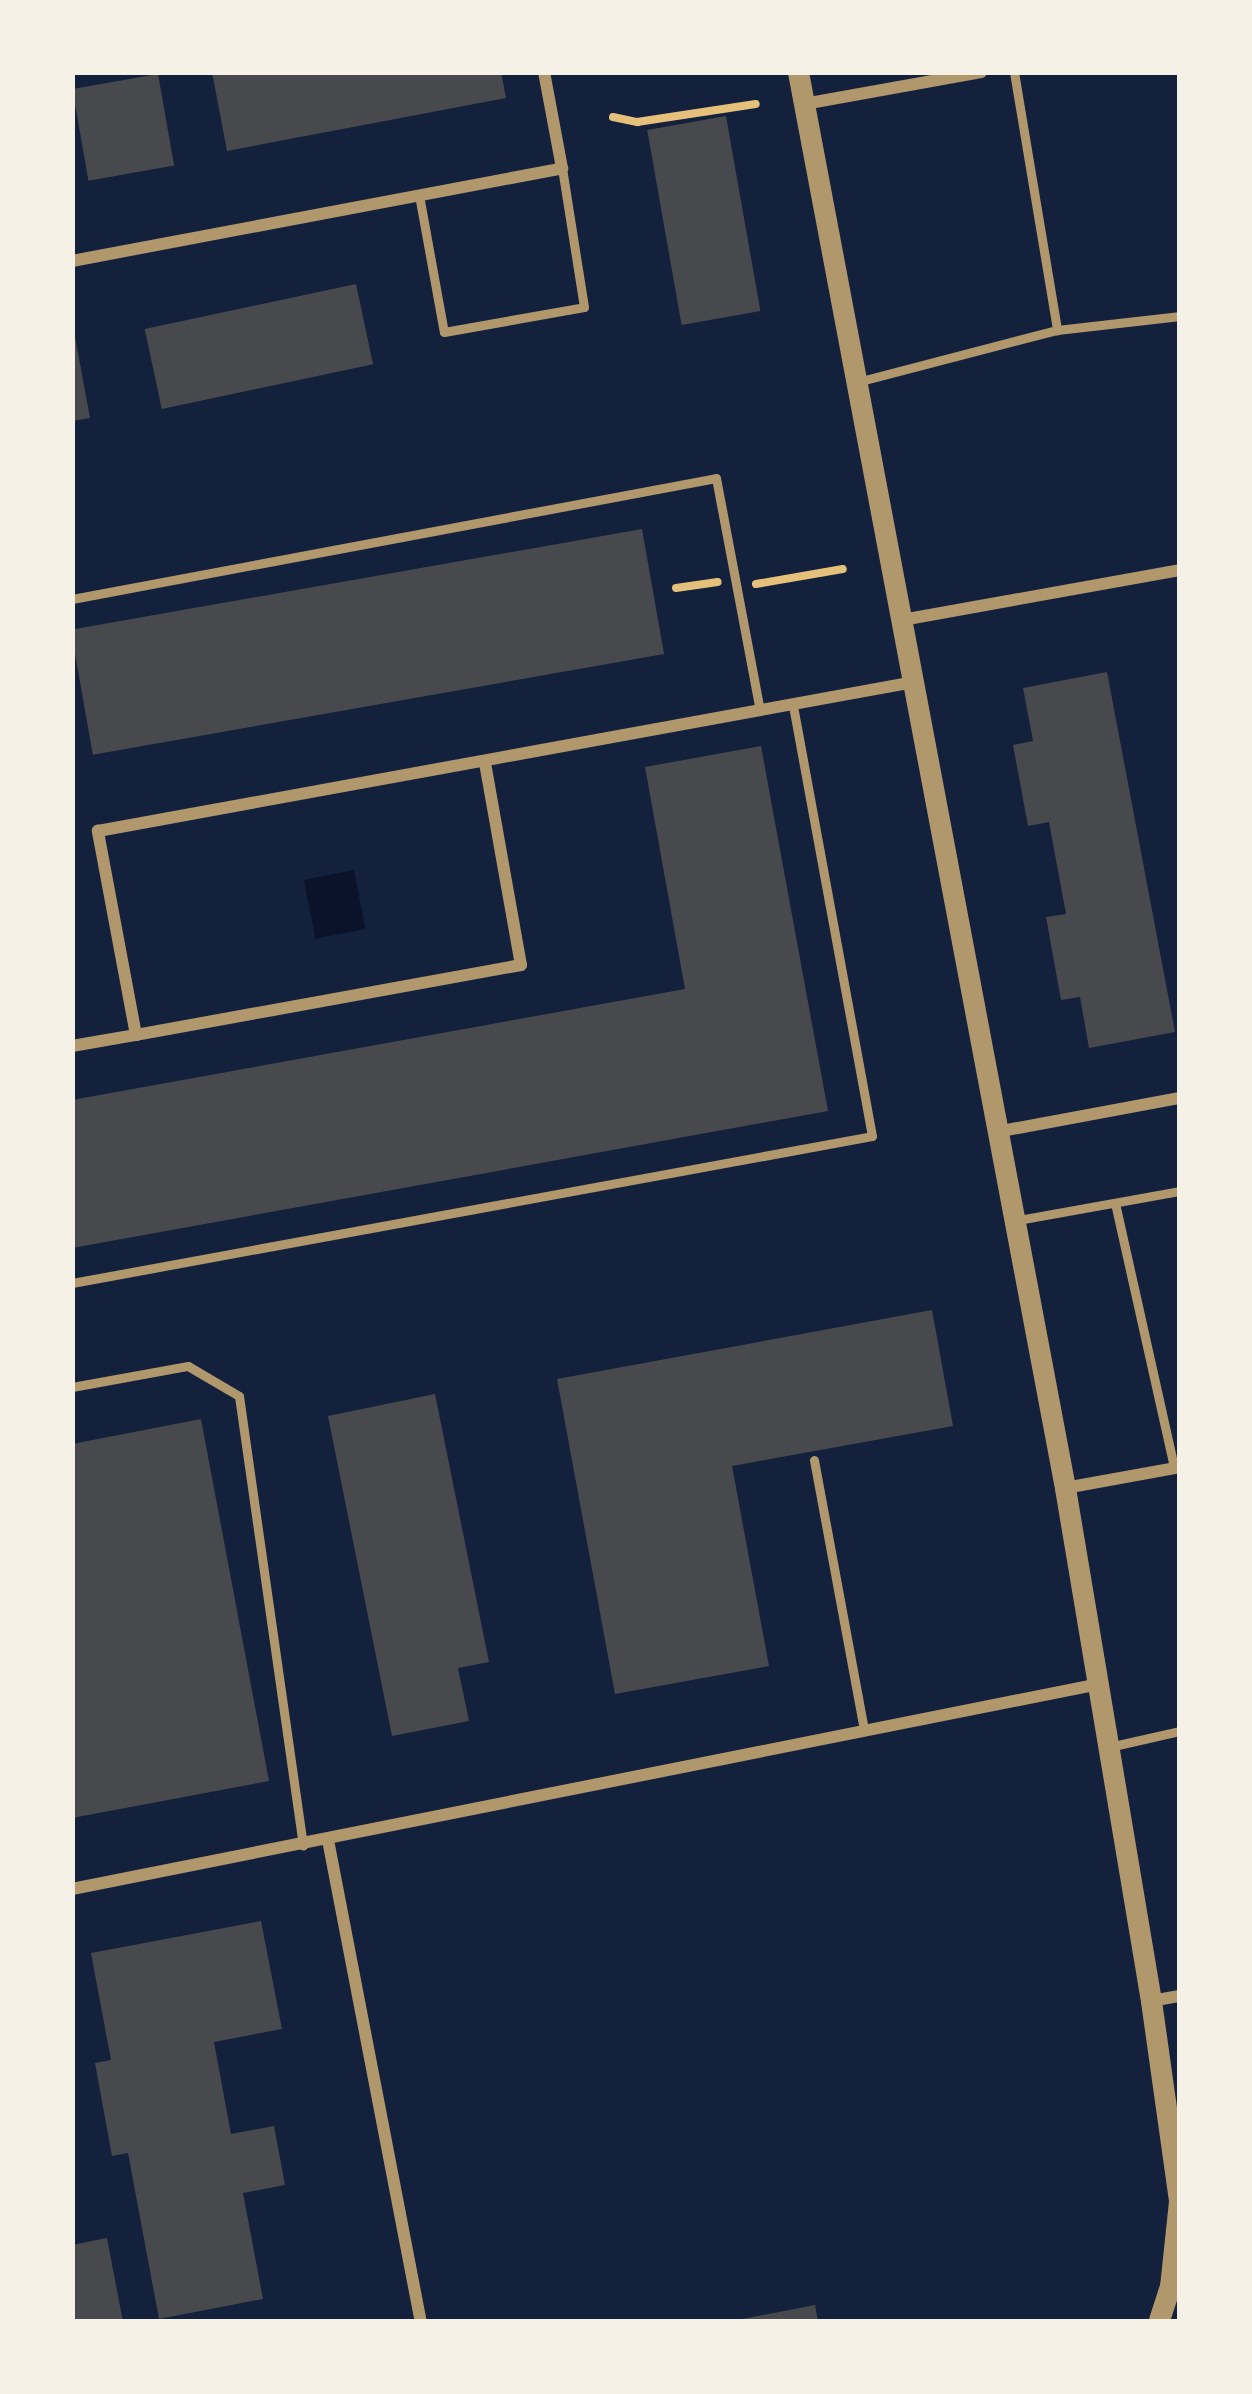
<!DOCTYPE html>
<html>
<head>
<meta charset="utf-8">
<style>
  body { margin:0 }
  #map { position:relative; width:1252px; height:2394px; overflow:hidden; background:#14213d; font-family:"Open Sans",sans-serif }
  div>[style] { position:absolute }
  .water>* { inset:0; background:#0b132b; transform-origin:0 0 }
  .building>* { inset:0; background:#48494c; transform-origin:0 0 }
  .path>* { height:8px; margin:-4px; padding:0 4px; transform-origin:4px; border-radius:4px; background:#e5c07b }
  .service>* { height:9px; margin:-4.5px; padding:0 4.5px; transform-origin:4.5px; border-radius:4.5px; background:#b1986c }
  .minor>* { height:12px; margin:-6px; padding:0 6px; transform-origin:6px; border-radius:6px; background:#b1986c }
  .tertiary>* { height:21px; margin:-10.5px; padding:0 10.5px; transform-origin:10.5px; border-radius:10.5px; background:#b1986c }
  span { translate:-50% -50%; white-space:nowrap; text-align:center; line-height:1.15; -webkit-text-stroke:9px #f6f1e7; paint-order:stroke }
  .frame { position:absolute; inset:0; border:75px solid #f6f1e7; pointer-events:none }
</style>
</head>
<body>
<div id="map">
  <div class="water">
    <div style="left:354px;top:870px;width:60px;height:51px;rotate:79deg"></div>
  </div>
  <div class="building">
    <div style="clip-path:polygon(212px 72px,501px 72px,506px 98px,227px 151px)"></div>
    <div style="left:158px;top:74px;width:93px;height:87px;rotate:80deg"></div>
    <div style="left:726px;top:116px;width:198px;height:80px;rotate:80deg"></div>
    <div style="left:356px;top:284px;width:82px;height:216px;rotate:78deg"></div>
    <div style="clip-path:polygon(74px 331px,90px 418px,72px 421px,72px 332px)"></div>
    <div style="left:642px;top:529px;width:127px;height:580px;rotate:80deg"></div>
    <div style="clip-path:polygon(1107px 672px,1175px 1032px,1089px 1048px,1080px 997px,1061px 1000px,1046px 917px,1066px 914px,1049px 822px,1028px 826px,1013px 745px,1033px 741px,1023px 688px)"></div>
    <div style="clip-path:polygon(761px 746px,828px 1111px,72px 1248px,72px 1100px,685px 989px,645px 767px)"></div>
    <div style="clip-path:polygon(932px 1310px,953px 1426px,732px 1466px,769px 1666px,615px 1694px,557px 1379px)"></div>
    <div style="clip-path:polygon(435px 1394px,489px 1662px,458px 1668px,469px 1721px,392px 1736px,328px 1416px)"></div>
    <div style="clip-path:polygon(201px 1419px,269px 1781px,72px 1818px,72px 1444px)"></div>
    <div style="clip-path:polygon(261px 1921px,282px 2029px,214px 2042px,231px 2134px,274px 2126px,285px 2185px,243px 2193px,263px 2299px,159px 2319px,128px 2153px,112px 2156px,95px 2063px,111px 2060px,91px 1953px)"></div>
    <div style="clip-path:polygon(107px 2238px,123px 2322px,72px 2322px,72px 2245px)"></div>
    <div style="clip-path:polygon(815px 2305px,818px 2322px,737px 2322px,737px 2320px)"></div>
  </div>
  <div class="path">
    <div style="left:613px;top:117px;width:25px;rotate:12deg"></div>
    <div style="left:637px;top:122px;width:120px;rotate:-8.6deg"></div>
    <div style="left:756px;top:584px;width:88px;rotate:-9.8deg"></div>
    <div style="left:676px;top:588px;width:42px;rotate:-8.1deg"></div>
  </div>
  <div class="service">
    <div style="left:1014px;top:72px;width:262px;rotate:80.5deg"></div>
    <div style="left:419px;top:195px;width:139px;rotate:79.7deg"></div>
    <div style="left:444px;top:332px;width:142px;rotate:-10.1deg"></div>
    <div style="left:584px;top:307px;width:141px;rotate:-99deg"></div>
    <div style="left:857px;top:382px;width:207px;rotate:-14.6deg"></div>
    <div style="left:1057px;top:330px;width:124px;rotate:-6.5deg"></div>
    <div style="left:72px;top:599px;width:655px;rotate:-10.64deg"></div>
    <div style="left:716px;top:478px;width:237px;rotate:79.3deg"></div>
    <div style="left:1115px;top:1203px;width:271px;rotate:77.4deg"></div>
    <div style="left:1013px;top:1221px;width:170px;rotate:-10.2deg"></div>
    <div style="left:72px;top:1283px;width:813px;rotate:-10.41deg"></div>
    <div style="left:872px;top:1136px;width:439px;rotate:-100.4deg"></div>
    <div style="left:72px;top:1387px;width:118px;rotate:-10.3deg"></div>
    <div style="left:188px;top:1366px;width:59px;rotate:30.5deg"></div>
    <div style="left:239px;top:1396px;width:454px;rotate:81.9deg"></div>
    <div style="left:814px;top:1460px;width:276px;rotate:79.5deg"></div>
    <div style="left:1109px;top:1747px;width:73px;rotate:-12.7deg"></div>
  </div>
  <div class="minor">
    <div style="left:804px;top:104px;width:180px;rotate:-10.2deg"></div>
    <div style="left:72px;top:261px;width:499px;rotate:-10.7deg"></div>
    <div style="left:562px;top:168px;width:98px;rotate:-100.6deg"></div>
    <div style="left:902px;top:620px;width:282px;rotate:-10.2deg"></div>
    <div style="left:485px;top:763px;width:205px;rotate:79.9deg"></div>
    <div style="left:521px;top:965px;width:391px;rotate:169.7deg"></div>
    <div style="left:136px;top:1035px;width:208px;rotate:-100.6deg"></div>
    <div style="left:98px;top:831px;width:829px;rotate:-10.35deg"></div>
    <div style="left:72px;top:1046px;width:65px;rotate:-9.8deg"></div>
    <div style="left:996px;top:1132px;width:187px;rotate:-10.5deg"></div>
    <div style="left:1065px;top:1488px;width:117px;rotate:-10.3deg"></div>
    <div style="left:328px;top:1840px;width:491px;rotate:79.1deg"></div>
    <div style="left:72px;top:1889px;width:1047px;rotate:-11.29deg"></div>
    <div style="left:1151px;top:2001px;width:29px;rotate:-10deg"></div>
  </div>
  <div class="tertiary">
    <div style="left:798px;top:72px;width:1441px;rotate:79.32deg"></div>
    <div style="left:1065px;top:1488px;width:520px;rotate:80.48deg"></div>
    <div style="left:1151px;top:2001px;width:202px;rotate:82deg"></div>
    <div style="left:1179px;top:2201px;width:85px;rotate:96deg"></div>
    <div style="left:1170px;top:2286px;width:38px;rotate:108deg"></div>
  </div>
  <div class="frame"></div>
</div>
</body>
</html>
